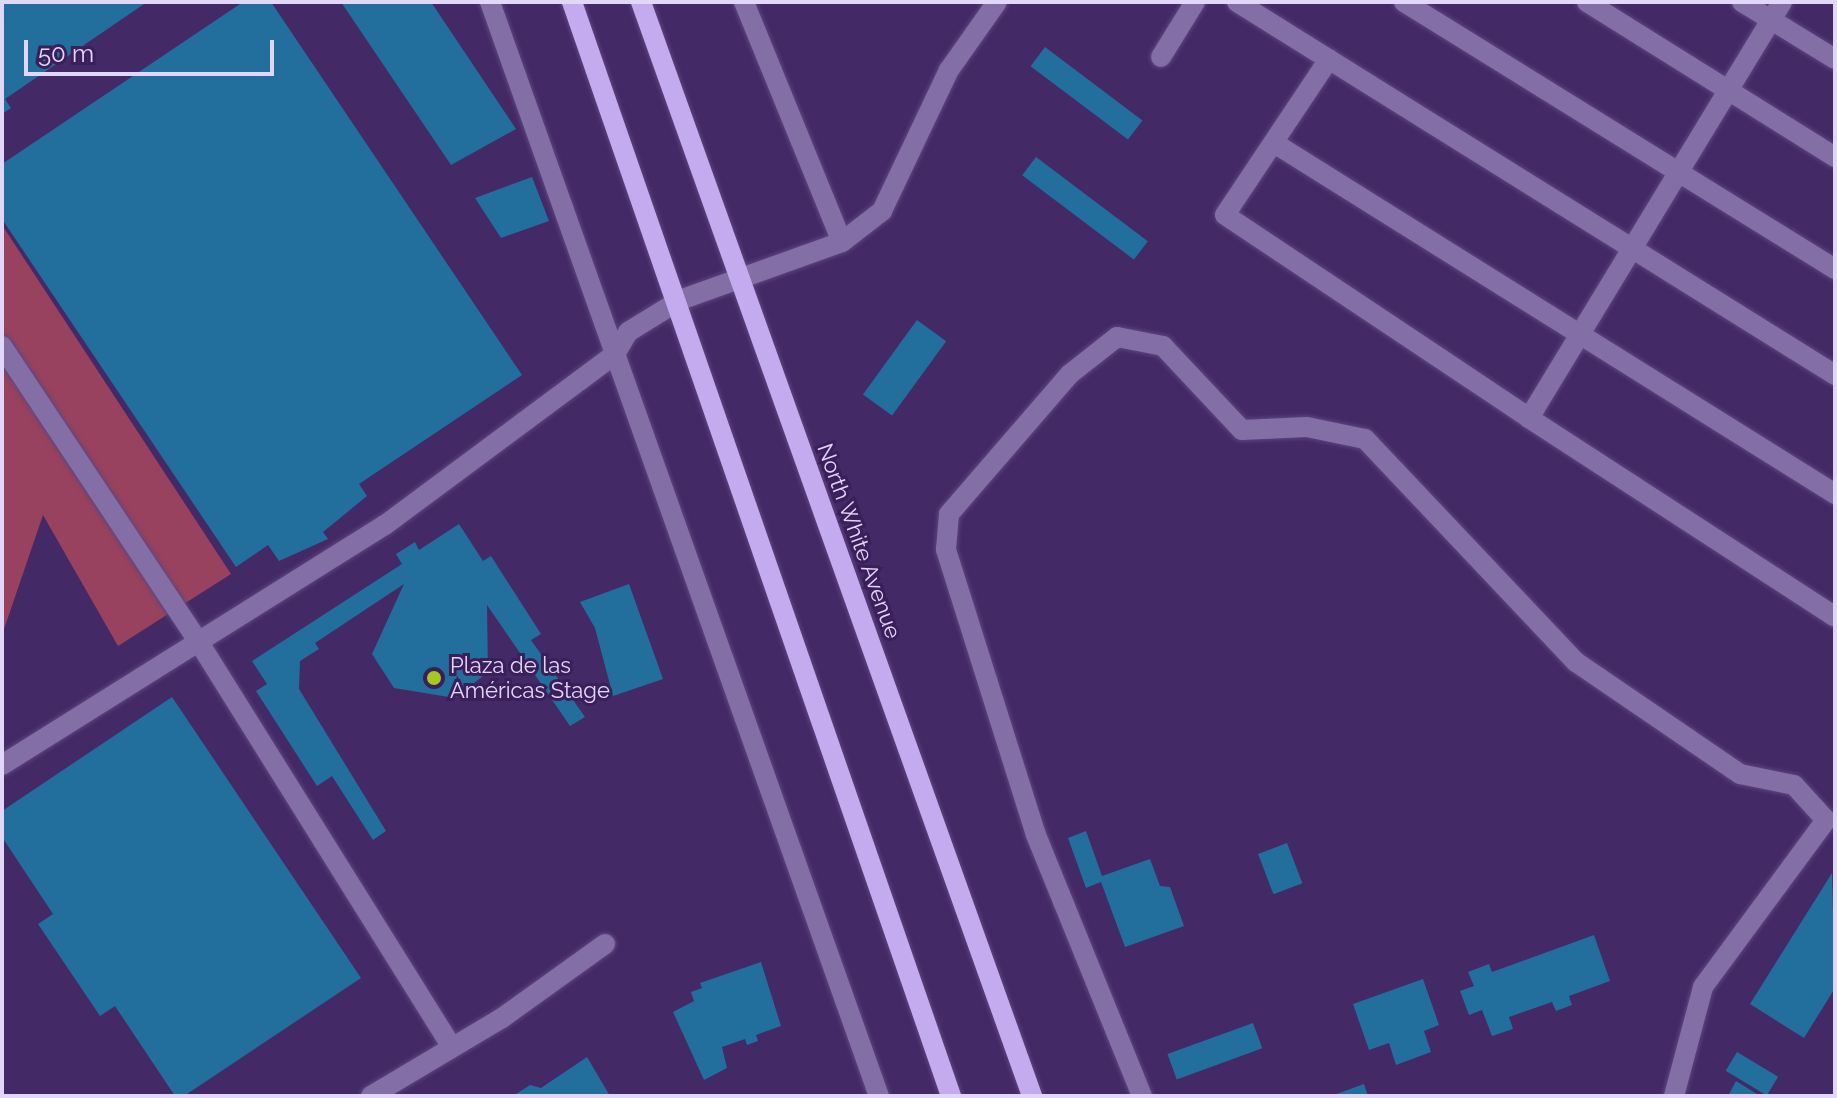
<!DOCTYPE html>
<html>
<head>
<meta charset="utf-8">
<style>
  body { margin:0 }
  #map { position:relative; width:1837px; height:1098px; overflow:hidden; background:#442967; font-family:Raleway,sans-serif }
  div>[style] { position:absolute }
  .green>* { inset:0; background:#99425f }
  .building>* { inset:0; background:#226f9e; transform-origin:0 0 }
  .roads { filter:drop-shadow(0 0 2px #5d457f) drop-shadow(0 0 2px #5d457f) }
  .minor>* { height:20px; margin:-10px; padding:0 10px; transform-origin:10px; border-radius:10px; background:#836ea6 }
  .major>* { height:20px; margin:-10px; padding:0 10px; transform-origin:10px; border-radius:10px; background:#c4abef }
  .dots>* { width:22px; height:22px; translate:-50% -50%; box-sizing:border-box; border:4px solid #3a1f5b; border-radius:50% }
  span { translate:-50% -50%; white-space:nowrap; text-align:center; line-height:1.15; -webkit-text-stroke:6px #3a1f5b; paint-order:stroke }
  .street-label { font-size:22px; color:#e3d6fb }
  .poi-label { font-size:22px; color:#e3d6fb }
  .left { translate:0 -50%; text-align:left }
  .frame { position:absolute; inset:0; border:4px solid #e3d6fb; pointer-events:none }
  .scale { position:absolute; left:24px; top:40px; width:250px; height:36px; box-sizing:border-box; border:4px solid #e3d6fb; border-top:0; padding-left:10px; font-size:24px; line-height:28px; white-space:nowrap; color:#e3d6fb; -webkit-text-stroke:6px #3a1f5b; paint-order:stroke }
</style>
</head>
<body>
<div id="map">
  <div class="green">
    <div style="clip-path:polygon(2px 225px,231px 574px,118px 646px,43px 515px,2px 635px)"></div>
  </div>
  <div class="building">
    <div style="clip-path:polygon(2px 2px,147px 2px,5px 99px,11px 108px,2px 114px)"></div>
    <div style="clip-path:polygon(243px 2px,271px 2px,522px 375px,359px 484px,367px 496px,323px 532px,328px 539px,279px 561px,268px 545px,236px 567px,2px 219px,2px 164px)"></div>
    <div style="clip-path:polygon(341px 2px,431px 2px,516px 129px,451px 165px)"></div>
    <div style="left:1045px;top:47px;width:122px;height:24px;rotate:37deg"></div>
    <div style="left:1036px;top:157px;width:140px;height:23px;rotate:37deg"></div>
    <div style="clip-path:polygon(532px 177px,549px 221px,501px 238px,475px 198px)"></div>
    <div style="left:917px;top:320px;width:36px;height:92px;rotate:36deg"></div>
    <div style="clip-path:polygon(459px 524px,483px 561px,491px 556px,541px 634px,531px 640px,585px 717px,570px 726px,487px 605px,488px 672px,455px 698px,394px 688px,372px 654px,404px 584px,315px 643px,319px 649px,300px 661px,299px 689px,386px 831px,373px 840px,332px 776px,317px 786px,256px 691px,267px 684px,252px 661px,402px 564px,396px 554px,415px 542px,419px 550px)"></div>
    <div style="clip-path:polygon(629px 584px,663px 679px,613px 696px,595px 628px,580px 602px)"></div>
    <div style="clip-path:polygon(172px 697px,361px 978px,184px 1096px,175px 1096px,115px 1006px,100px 1016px,38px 924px,53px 914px,2px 837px,2px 811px)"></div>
    <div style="clip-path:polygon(1086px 831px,1102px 876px,1150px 859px,1160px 886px,1170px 887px,1184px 926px,1125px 947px,1101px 882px,1086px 888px,1068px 838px)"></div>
    <div style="left:1287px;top:843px;width:43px;height:31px;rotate:69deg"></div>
    <div style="clip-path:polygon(1832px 873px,1835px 988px,1804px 1038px,1750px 1004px)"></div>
    <div style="clip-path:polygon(1594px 935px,1610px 981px,1569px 996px,1572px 1005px,1556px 1011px,1552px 1002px,1509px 1017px,1513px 1029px,1492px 1036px,1482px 1010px,1469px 1015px,1460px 991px,1474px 986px,1468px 972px,1489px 964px,1492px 972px)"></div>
    <div style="clip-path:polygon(761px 962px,781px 1026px,756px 1035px,758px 1041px,747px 1045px,745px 1039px,722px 1047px,727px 1068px,704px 1080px,673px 1012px,694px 1001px,691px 992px,702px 988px,700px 983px)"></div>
    <div style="clip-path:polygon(1423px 979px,1439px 1025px,1424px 1031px,1431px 1052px,1396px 1065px,1389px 1043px,1369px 1050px,1353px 1004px)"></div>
    <div style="left:1253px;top:1023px;width:27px;height:91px;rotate:70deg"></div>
    <div style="left:1737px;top:1052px;width:48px;height:22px;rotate:31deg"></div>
    <div style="clip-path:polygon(587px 1057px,610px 1096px,513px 1096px,530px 1085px,541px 1088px)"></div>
    <div style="clip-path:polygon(1736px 1081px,1760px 1096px,1728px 1096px)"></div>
    <div style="clip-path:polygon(1364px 1084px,1368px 1096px,1331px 1096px)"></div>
  </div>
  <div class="roads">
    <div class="minor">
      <div style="left:490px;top:2px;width:1161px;rotate:70.43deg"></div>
      <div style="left:744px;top:2px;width:259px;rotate:67.8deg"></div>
      <div style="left:1237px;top:2px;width:705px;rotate:31.95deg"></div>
      <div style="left:1404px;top:2px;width:507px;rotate:31.78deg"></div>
      <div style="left:1587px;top:2px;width:292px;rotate:32deg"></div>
      <div style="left:1742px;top:2px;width:109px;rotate:31.5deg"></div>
      <div style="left:1782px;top:2px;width:487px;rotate:121.3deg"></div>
      <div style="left:1529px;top:418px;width:365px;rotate:33deg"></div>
      <div style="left:1161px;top:57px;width:65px;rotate:-58.3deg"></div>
      <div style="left:1329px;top:59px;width:187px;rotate:123.7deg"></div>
      <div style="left:1225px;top:215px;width:366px;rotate:33.7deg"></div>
      <div style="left:1274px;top:143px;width:662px;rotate:32.03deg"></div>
      <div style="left:2px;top:346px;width:358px;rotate:56.4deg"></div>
      <div style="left:200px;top:644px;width:472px;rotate:58deg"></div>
      <div style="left:2px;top:765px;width:452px;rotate:-32.1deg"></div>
      <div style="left:385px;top:525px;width:287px;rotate:-36.6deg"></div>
      <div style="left:615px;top:354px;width:26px;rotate:-59deg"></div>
      <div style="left:628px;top:332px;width:61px;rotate:-31.6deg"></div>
      <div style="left:680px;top:300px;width:172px;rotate:-19.7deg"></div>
      <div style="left:842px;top:242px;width:51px;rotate:-37.8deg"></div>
      <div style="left:882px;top:211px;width:156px;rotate:-64.6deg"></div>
      <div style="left:949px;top:70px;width:83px;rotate:-54.8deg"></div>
      <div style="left:371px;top:1096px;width:152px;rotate:-30.8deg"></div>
      <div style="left:502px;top:1018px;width:127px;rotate:-35.7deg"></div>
      <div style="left:1142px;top:1096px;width:282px;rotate:-112.1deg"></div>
      <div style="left:1036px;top:835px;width:300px;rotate:-107.5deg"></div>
      <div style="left:946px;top:549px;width:35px;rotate:-85deg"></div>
      <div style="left:949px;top:514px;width:185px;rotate:-49.2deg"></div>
      <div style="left:1070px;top:374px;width:60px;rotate:-38.2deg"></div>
      <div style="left:1117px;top:337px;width:47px;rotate:11.1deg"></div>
      <div style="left:1163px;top:346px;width:115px;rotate:46.8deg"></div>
      <div style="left:1242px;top:430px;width:65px;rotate:-2.6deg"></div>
      <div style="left:1307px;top:427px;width:59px;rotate:11.7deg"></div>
      <div style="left:1365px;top:439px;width:307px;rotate:46.6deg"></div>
      <div style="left:1576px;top:662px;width:199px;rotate:34.3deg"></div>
      <div style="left:1740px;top:774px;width:55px;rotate:11.5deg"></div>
      <div style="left:1794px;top:785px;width:47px;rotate:47.6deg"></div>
      <div style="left:1826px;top:820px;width:207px;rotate:126.4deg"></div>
      <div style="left:1703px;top:987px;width:113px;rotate:104.9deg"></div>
    </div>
    <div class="major">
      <div style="left:572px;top:2px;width:1158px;rotate:70.89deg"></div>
      <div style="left:641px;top:2px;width:1162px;rotate:70.33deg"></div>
    </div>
  </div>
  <div class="dots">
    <div style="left:434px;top:678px;background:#a7c81f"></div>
  </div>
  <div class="street-label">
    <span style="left:859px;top:541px;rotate:70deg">North White Avenue</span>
  </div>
  <div class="poi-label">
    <span class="left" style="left:450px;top:678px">Plaza de las<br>Américas Stage</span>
  </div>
  <div class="frame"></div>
  <div class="scale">50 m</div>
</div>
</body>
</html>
